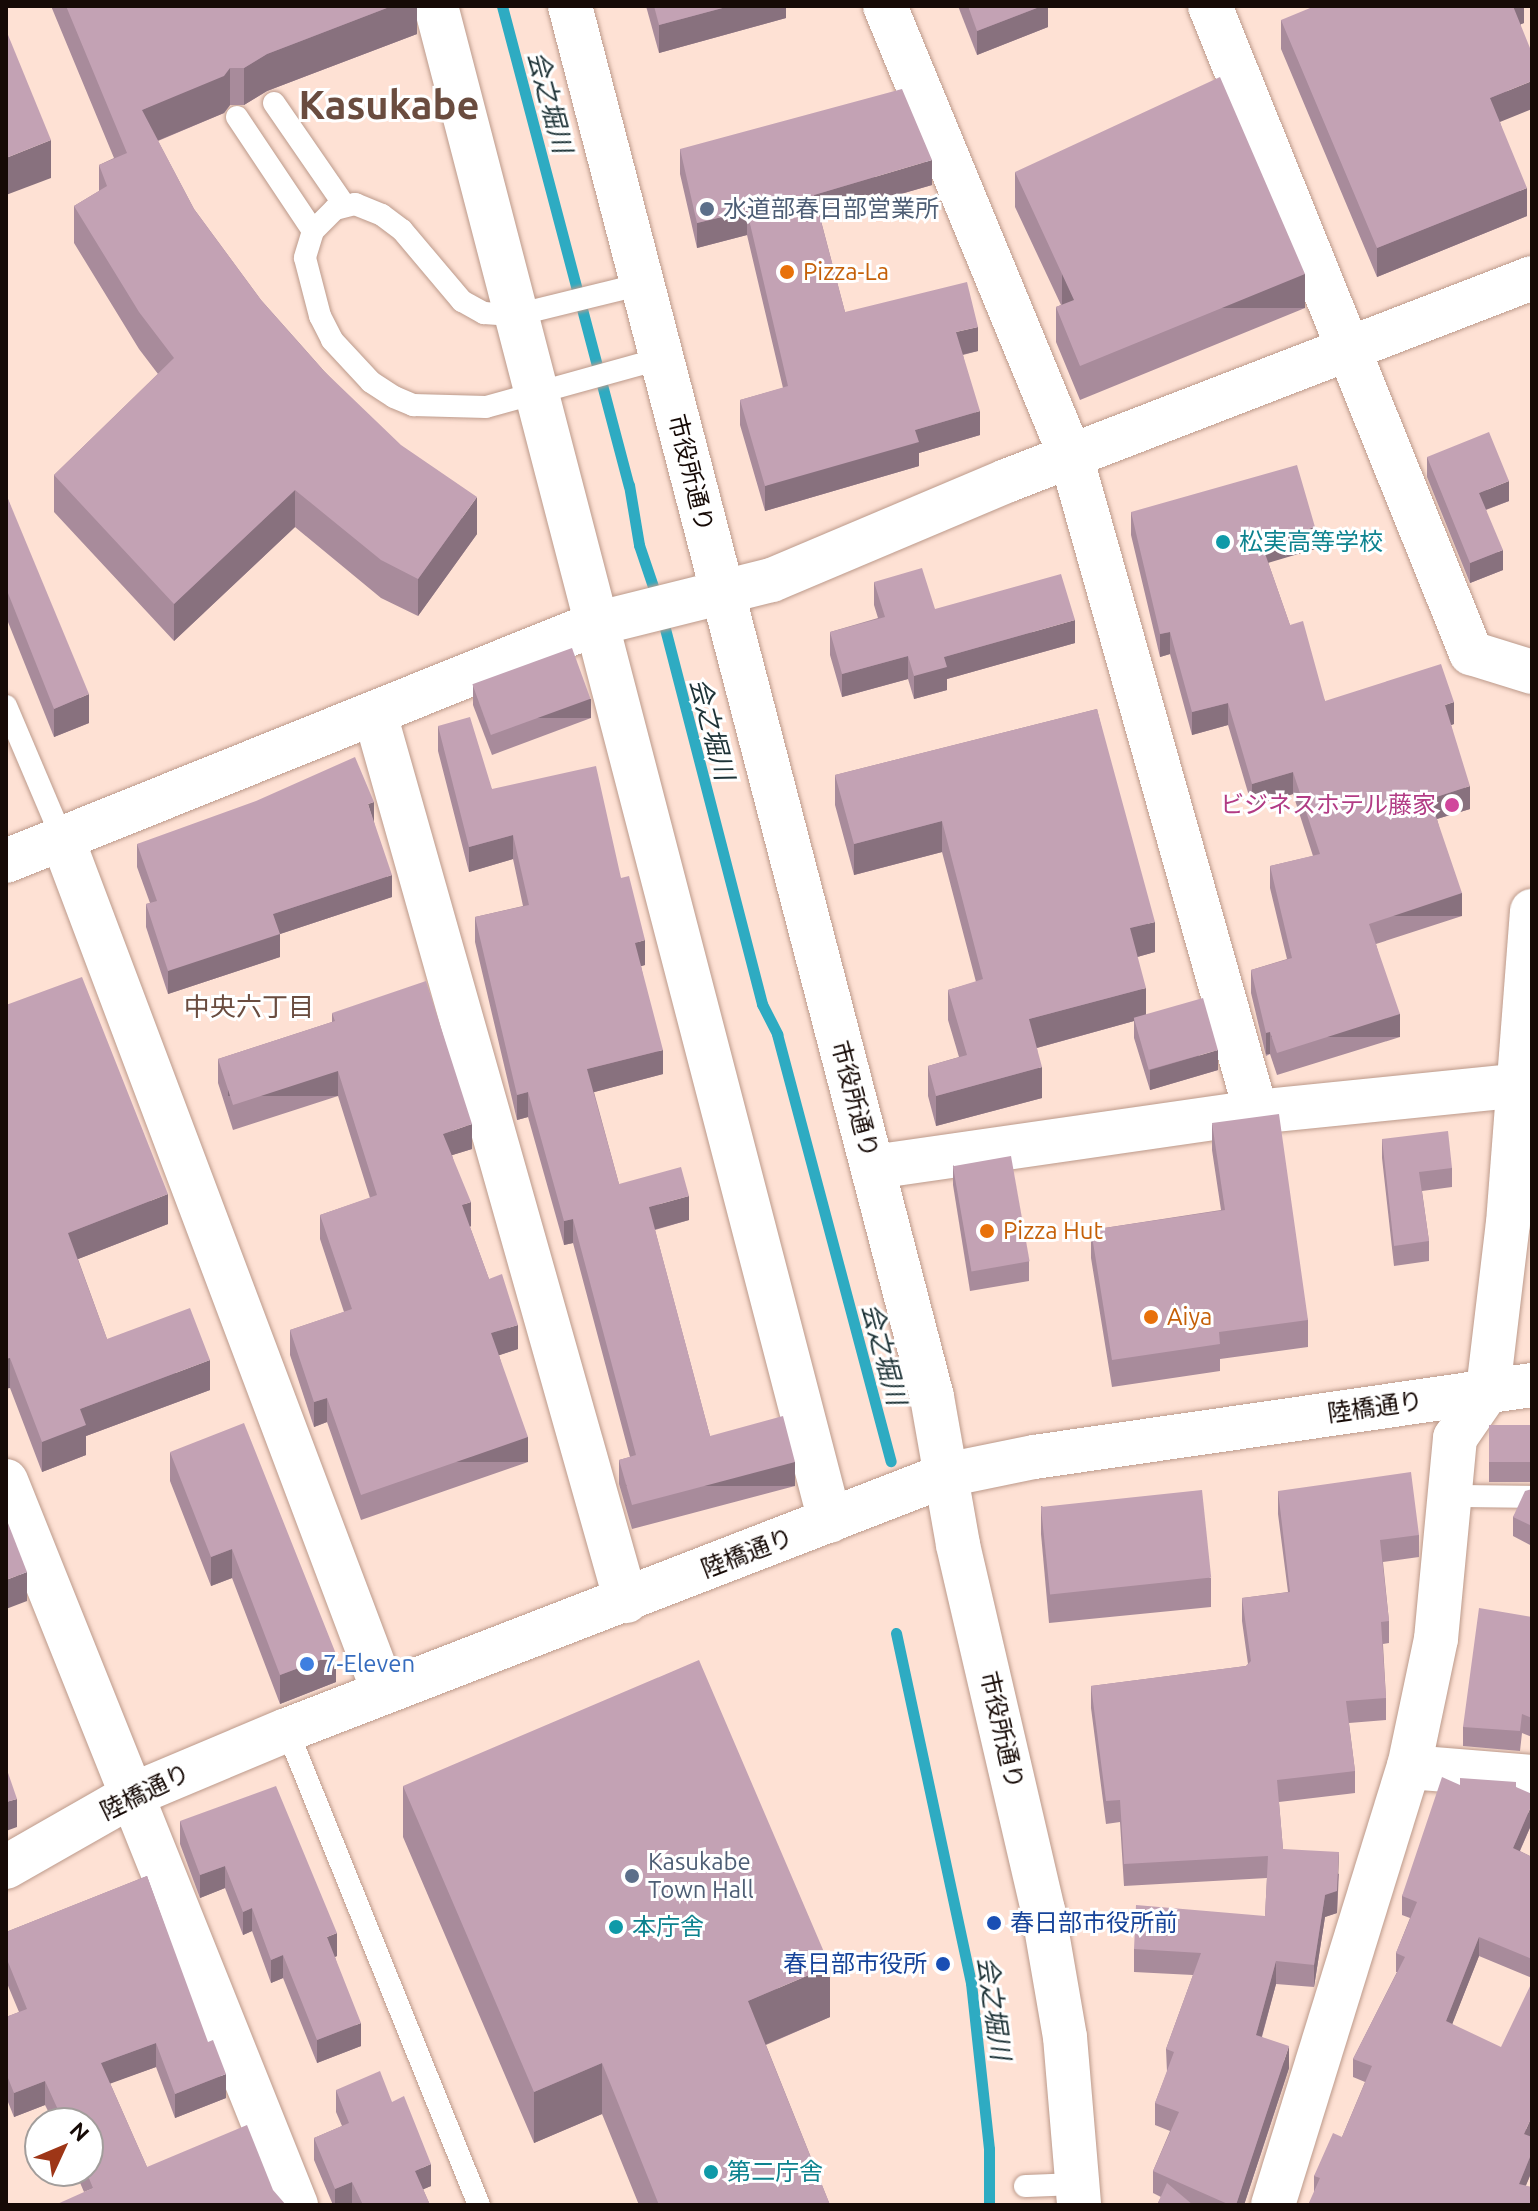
<!DOCTYPE html>
<html>
<head>
<meta charset="utf-8">
<style>
  body { margin:0 }
  #map { position:relative; width:1538px; height:2211px; overflow:hidden; background:#fee1d4; font-family:Ubuntu,"Noto Sans JP",sans-serif }
  div>[style] { position:absolute }
  .stream>* { height:11px; margin:-5.5px; padding:0 5.5px; transform-origin:5.5px; border-radius:5.5px; background:#2eabc2 }
  .roads { filter:drop-shadow(0 0 2px #bc9a8b) drop-shadow(0 0 2px #bc9a8b) }
  .lane>* { height:22px; margin:-11px; padding:0 11px; transform-origin:11px; border-radius:11px; background:#fff }
  .street>* { height:44px; margin:-22px; padding:0 22px; transform-origin:22px; border-radius:22px; background:#fff }
  .secondary>* { height:44px; margin:-22px; padding:0 22px; transform-origin:22px; border-radius:22px; background:#fff }
  .wall>* { inset:0; background:#a88b9b; transform-origin:0 0 }
  .shaded-wall>* { inset:0; background:#88717e; transform-origin:0 0 }
  .building>* { inset:0; background:#c3a2b4; transform-origin:0 0 }
  .dots>* { width:22px; height:22px; translate:-50% -50%; box-sizing:border-box; border:4px solid #fff; border-radius:50% }
  span { translate:-50% -50%; white-space:nowrap; text-align:center; line-height:1.15; -webkit-text-stroke:6px #fff; paint-order:stroke }
  .service-label { font-size:24px; color:#4e5e75 }
  .left { translate:0 -50%; text-align:left }
  .food-label { font-size:24px; color:#c56008 }
  .street-label { font-size:24px; color:#160a06 }
  .culture-label { font-size:24px; color:#0d838f }
  .hotel-label { font-size:24px; color:#b23c85 }
  .right { translate:-100% -50%; text-align:right }
  .shop-label { font-size:24px; color:#366cbe }
  .transit-label { font-size:24px; color:#164399 }
  .water-label { font-size:26px; color:#1d3236; font-style:italic }
  .neighbourhood-label { font-size:26px; color:#6a4c3f }
  .town-label { font-size:40px; color:#6a4c3f; font-weight:700 }
  .frame { position:absolute; inset:0; border:8px solid #160a06; pointer-events:none }
  .north { position:absolute; left:24px; top:2107px; width:80px; height:80px; box-sizing:border-box; background:#fff; border:2px solid #a29d9b; border-radius:50%; rotate:46deg; font-size:22px; font-weight:700; line-height:32px; text-align:center; color:#160a06 }
  .north::after { content:''; display:block; margin:auto; width:28px; height:36px; background:#9e3617; clip-path:polygon(50% 0,100% 100%,50% 72%,0 100%) }
</style>
</head>
<body>
<div id="map">
  <div class="stream">
    <div style="left:502px;top:6px;width:496px;rotate:75.2deg"></div>
    <div style="left:629px;top:485px;width:61px;rotate:80.5deg"></div>
    <div style="left:639px;top:545px;width:59px;rotate:71.3deg"></div>
    <div style="left:662px;top:617px;width:400px;rotate:75.5deg"></div>
    <div style="left:762px;top:1004px;width:34px;rotate:63deg"></div>
    <div style="left:777px;top:1034px;width:442px;rotate:75.1deg"></div>
    <div style="left:896px;top:1633px;width:358px;rotate:77.9deg"></div>
    <div style="left:971px;top:1983px;width:167px;rotate:83.8deg"></div>
    <div style="left:989px;top:2149px;width:56px;rotate:90deg"></div>
  </div>
  <div class="roads">
    <div class="lane">
      <div style="left:274px;top:103px;width:125px;rotate:55.4deg"></div>
      <div style="left:237px;top:117px;width:137px;rotate:56.3deg"></div>
      <div style="left:313px;top:231px;width:28px;rotate:107deg"></div>
      <div style="left:305px;top:258px;width:60px;rotate:75.5deg"></div>
      <div style="left:320px;top:316px;width:27px;rotate:63deg"></div>
      <div style="left:332px;top:340px;width:57px;rotate:47.1deg"></div>
      <div style="left:371px;top:382px;width:27px;rotate:33deg"></div>
      <div style="left:394px;top:397px;width:21px;rotate:23deg"></div>
      <div style="left:413px;top:405px;width:73px;rotate:1.6deg"></div>
      <div style="left:486px;top:407px;width:184px;rotate:-15.5deg"></div>
      <div style="left:313px;top:231px;width:31px;rotate:-45deg"></div>
      <div style="left:335px;top:209px;width:21px;rotate:-14deg"></div>
      <div style="left:355px;top:204px;width:29px;rotate:22deg"></div>
      <div style="left:382px;top:215px;width:25px;rotate:37deg"></div>
      <div style="left:402px;top:230px;width:93px;rotate:49.8deg"></div>
      <div style="left:462px;top:301px;width:25px;rotate:29deg"></div>
      <div style="left:484px;top:313px;width:32px;rotate:4deg"></div>
      <div style="left:516px;top:315px;width:130px;rotate:-13.8deg"></div>
      <div style="left:6px;top:706px;width:143px;rotate:67deg"></div>
      <div style="left:1452px;top:1496px;width:80px;rotate:0.7deg"></div>
      <div style="left:287px;top:1730px;width:512px;rotate:67.99deg"></div>
      <div style="left:1025px;top:2186px;width:53px;rotate:-2.2deg"></div>
    </div>
    <div class="street">
      <div style="left:436px;top:6px;width:1565px;rotate:75.42deg"></div>
      <div style="left:885px;top:6px;width:491px;rotate:67.6deg"></div>
      <div style="left:1072px;top:460px;width:677px;rotate:74.24deg"></div>
      <div style="left:1210px;top:6px;width:698px;rotate:68.03deg"></div>
      <div style="left:1471px;top:653px;width:64px;rotate:17.3deg"></div>
      <div style="left:375px;top:714px;width:922px;rotate:74.2deg"></div>
      <div style="left:62px;top:838px;width:910px;rotate:69.36deg"></div>
      <div style="left:874px;top:1167px;width:386px;rotate:-8.2deg"></div>
      <div style="left:1256px;top:1112px;width:277px;rotate:-5.8deg"></div>
      <div style="left:6px;top:1481px;width:780px;rotate:68.17deg"></div>
      <div style="left:1409px;top:1767px;width:123px;rotate:4.6deg"></div>
      <div style="left:1273px;top:2205px;width:459px;rotate:-72.8deg"></div>
      <div style="left:1409px;top:1767px;width:131px;rotate:-78.1deg"></div>
      <div style="left:1436px;top:1639px;width:202px;rotate:-84.6deg"></div>
      <div style="left:1455px;top:1438px;width:58px;rotate:-55.5deg"></div>
      <div style="left:1488px;top:1390px;width:168px;rotate:-83.2deg"></div>
      <div style="left:1508px;top:1223px;width:313px;rotate:-85.6deg"></div>
    </div>
    <div class="secondary">
      <div style="left:570px;top:6px;width:1437px;rotate:75.41deg"></div>
      <div style="left:932px;top:1397px;width:150px;rotate:80deg"></div>
      <div style="left:958px;top:1545px;width:375px;rotate:76.9deg"></div>
      <div style="left:1043px;top:1910px;width:129px;rotate:80.2deg"></div>
      <div style="left:1065px;top:2037px;width:169px;rotate:85.2deg"></div>
      <div style="left:6px;top:861px;width:635px;rotate:-21.92deg"></div>
      <div style="left:595px;top:624px;width:182px;rotate:-14deg"></div>
      <div style="left:772px;top:580px;width:254px;rotate:-22.9deg"></div>
      <div style="left:1006px;top:481px;width:564px;rotate:-21.1deg"></div>
      <div style="left:6px;top:1867px;width:145px;rotate:-29.7deg"></div>
      <div style="left:132px;top:1795px;width:168px;rotate:-22.8deg"></div>
      <div style="left:287px;top:1730px;width:707px;rotate:-21.15deg"></div>
      <div style="left:946px;top:1475px;width:90px;rotate:-11.6deg"></div>
      <div style="left:1034px;top:1457px;width:503px;rotate:-8.23deg"></div>
    </div>
  </div>
  <div class="wall">
    <div style="clip-path:polygon(51px 6px,417px 6px,417px 34px,267px 91px,244px 105px,230px 105px,224px 113px,158px 141px,194px 209px,261px 300px,324px 371px,477px 534px,418px 616px,381px 598px,295px 527px,174px 641px,54px 512px,54px 475px,158px 374px,139px 349px,74px 243px,74px 206px,99px 191px,99px 165px,114px 158px)"></div>
    <div style="clip-path:polygon(646px 6px,786px 6px,786px 18px,659px 53px)"></div>
    <div style="clip-path:polygon(958px 6px,1048px 6px,1048px 27px,977px 55px)"></div>
    <div style="clip-path:polygon(1524px 6px,1524px 23px,1521px 24px,1500px 122px,1527px 216px,1377px 277px,1281px 49px,1281px 20px)"></div>
    <div style="clip-path:polygon(680px 149px,932px 185px,820px 217px,845px 312px,978px 351px,963px 355px,980px 435px,919px 453px,919px 466px,765px 511px,740px 425px,740px 400px,783px 388px,747px 235px,697px 248px,680px 174px)"></div>
    <div style="clip-path:polygon(1015px 172px,1305px 308px,1080px 400px,1056px 342px,1056px 307px,1061px 305px,1015px 207px)"></div>
    <div style="clip-path:polygon(1427px 457px,1509px 501px,1486px 510px,1503px 570px,1470px 583px,1427px 477px)"></div>
    <div style="clip-path:polygon(6px 494px,89px 723px,54px 737px,6px 617px)"></div>
    <div style="clip-path:polygon(1131px 512px,1315px 549px,1268px 562px,1290px 625px,1325px 701px,1454px 724px,1451px 725px,1470px 809px,1437px 819px,1462px 916px,1376px 944px,1400px 1037px,1277px 1075px,1270px 1054px,1266px 1056px,1251px 993px,1251px 970px,1287px 959px,1270px 888px,1270px 866px,1313px 856px,1293px 794px,1252px 806px,1228px 725px,1192px 735px,1170px 654px,1160px 657px,1131px 535px)"></div>
    <div style="clip-path:polygon(874px 582px,935px 609px,1075px 643px,947px 679px,947px 690px,914px 699px,908px 679px,842px 697px,830px 655px,830px 632px,878px 618px,874px 605px)"></div>
    <div style="clip-path:polygon(473px 685px,591px 718px,492px 755px,473px 705px)"></div>
    <div style="clip-path:polygon(1097px 709px,1155px 952px,1137px 957px,1146px 1015px,1218px 1070px,1150px 1090px,1134px 1038px,1134px 1021px,1037px 1048px,1042px 1098px,936px 1126px,928px 1096px,928px 1066px,959px 1057px,948px 1020px,948px 990px,976px 982px,942px 852px,854px 875px,835px 805px,835px 775px)"></div>
    <div style="clip-path:polygon(438px 726px,492px 789px,621px 878px,645px 965px,641px 966px,663px 1074px,594px 1092px,619px 1184px,689px 1220px,655px 1230px,710px 1436px,795px 1486px,632px 1529px,619px 1484px,619px 1460px,630px 1457px,573px 1243px,564px 1245px,528px 1117px,517px 1120px,475px 942px,475px 917px,523px 906px,513px 859px,469px 872px,438px 751px)"></div>
    <div style="clip-path:polygon(374px 822px,392px 897px,280px 934px,280px 957px,168px 994px,146px 927px,146px 904px,150px 903px,137px 867px,137px 844px)"></div>
    <div style="clip-path:polygon(6px 1005px,168px 1224px,78px 1259px,107px 1339px,210px 1390px,86px 1436px,86px 1455px,42px 1472px,10px 1388px,6px 1389px)"></div>
    <div style="clip-path:polygon(332px 1013px,472px 1149px,452px 1155px,471px 1226px,470px 1227px,489px 1279px,518px 1349px,499px 1355px,528px 1462px,361px 1520px,327px 1422px,314px 1427px,290px 1355px,290px 1330px,344px 1312px,320px 1239px,320px 1215px,370px 1198px,338px 1096px,233px 1130px,218px 1083px,218px 1059px,332px 1022px)"></div>
    <div style="clip-path:polygon(1212px 1123px,1308px 1320px,1308px 1347px,1220px 1359px,1220px 1371px,1112px 1387px,1091px 1258px,1091px 1230px,1221px 1210px,1212px 1150px)"></div>
    <div style="clip-path:polygon(1382px 1139px,1452px 1168px,1452px 1187px,1422px 1191px,1429px 1241px,1429px 1261px,1394px 1266px,1382px 1158px)"></div>
    <div style="clip-path:polygon(953px 1165px,1029px 1261px,1029px 1281px,970px 1291px,953px 1185px)"></div>
    <div style="left:1532px;top:1425px;width:57px;height:43px;rotate:90deg"></div>
    <div style="clip-path:polygon(170px 1452px,336px 1682px,280px 1704px,232px 1578px,211px 1586px,170px 1481px)"></div>
    <div style="clip-path:polygon(1532px 1489px,1532px 1546px,1513px 1536px,1513px 1517px)"></div>
    <div style="clip-path:polygon(1278px 1491px,1419px 1535px,1419px 1557px,1383px 1562px,1389px 1621px,1389px 1643px,1383px 1644px,1386px 1698px,1386px 1720px,1349px 1723px,1355px 1771px,1355px 1793px,1279px 1802px,1283px 1849px,1339px 1874px,1337px 1913px,1325px 1917px,1314px 1987px,1276px 1984px,1262px 2037px,1289px 2068px,1244px 2205px,1157px 2205px,1161px 2197px,1153px 2193px,1153px 2171px,1170px 2131px,1155px 2125px,1155px 2103px,1167px 2072px,1166px 2049px,1193px 1975px,1134px 1972px,1134px 1949px,1265px 1916px,1267px 1878px,1124px 1886px,1120px 1822px,1106px 1824px,1091px 1708px,1091px 1686px,1246px 1666px,1248px 1664px,1242px 1621px,1242px 1598px,1288px 1592px,1278px 1514px)"></div>
    <div style="clip-path:polygon(1041px 1506px,1211px 1578px,1211px 1607px,1049px 1623px,1041px 1534px)"></div>
    <div style="clip-path:polygon(1532px 1617px,1532px 1737px,1522px 1733px,1520px 1751px,1463px 1746px,1463px 1727px)"></div>
    <div style="clip-path:polygon(1460px 1785px,1516px 1787px,1532px 1823px,1520px 1851px,1532px 1857px,1532px 1978px,1479px 1956px,1452px 2024px,1532px 2137px,1532px 2171px,1526px 2185px,1314px 2192px,1314px 2176px,1342px 2137px,1365px 2082px,1353px 2077px,1353px 2059px,1397px 1972px,1396px 1972px,1396px 1953px,1410px 1918px,1402px 1915px,1402px 1896px)"></div>
    <div style="clip-path:polygon(403px 1786px,830px 2017px,766px 2045px,830px 2205px,639px 2205px,602px 2114px,534px 2143px,403px 1837px)"></div>
    <div style="clip-path:polygon(180px 1821px,337px 1956px,335px 1957px,361px 2046px,317px 2063px,283px 1978px,271px 1983px,252px 1931px,243px 1935px,225px 1888px,200px 1898px,180px 1844px)"></div>
    <div style="clip-path:polygon(147px 1876px,226px 2098px,175px 2118px,156px 2067px,110px 2083px,147px 2167px,84px 2192px,75px 2171px,88px 2171px,88px 2123px,54px 2123px,45px 2105px,14px 2117px,6px 2097px,6px 2017px,19px 2012px,6px 1981px,6px 1932px)"></div>
    <div style="clip-path:polygon(336px 2090px,392px 2102px,431px 2186px,423px 2189px,430px 2205px,353px 2205px,352px 2204px,349px 2205px,333px 2205px,314px 2160px,314px 2138px,342px 2126px,336px 2112px)"></div>
  </div>
  <div class="shaded-wall">
    <div style="clip-path:polygon(392px 6px,417px 6px,417px 34px,267px 91px,244px 105px,244px 68px,267px 54px)"></div>
    <div style="clip-path:polygon(730px 6px,786px 6px,786px 18px,659px 53px,659px 25px)"></div>
    <div style="clip-path:polygon(1042px 6px,1048px 6px,1048px 27px,977px 55px,977px 31px)"></div>
    <div style="clip-path:polygon(1511px 6px,1524px 6px,1524px 23px,1511px 28px)"></div>
    <div style="clip-path:polygon(230px 68px,230px 105px,224px 113px,142px 147px,142px 110px)"></div>
    <div style="clip-path:polygon(1532px 81px,1532px 109px,1490px 126px,1490px 98px)"></div>
    <div style="clip-path:polygon(51px 140px,51px 178px,6px 195px,6px 158px)"></div>
    <div style="clip-path:polygon(932px 160px,932px 185px,814px 219px,814px 195px)"></div>
    <div style="clip-path:polygon(1527px 188px,1527px 216px,1377px 277px,1377px 248px)"></div>
    <div style="clip-path:polygon(747px 211px,747px 235px,697px 248px,697px 223px)"></div>
    <div style="left:1305px;top:274px;width:34px;height:243px;rotate:90deg"></div>
    <div style="clip-path:polygon(978px 327px,978px 351px,956px 356px,956px 332px)"></div>
    <div style="clip-path:polygon(980px 411px,980px 435px,919px 453px,919px 466px,765px 511px,765px 486px,915px 430px)"></div>
    <div style="clip-path:polygon(1509px 481px,1509px 501px,1479px 512px,1479px 493px)"></div>
    <div style="clip-path:polygon(295px 490px,295px 527px,174px 641px,174px 604px)"></div>
    <div style="clip-path:polygon(477px 497px,477px 534px,418px 616px,418px 579px)"></div>
    <div style="clip-path:polygon(1315px 527px,1315px 549px,1261px 565px,1261px 542px)"></div>
    <div style="clip-path:polygon(1503px 550px,1503px 570px,1470px 583px,1470px 563px)"></div>
    <div style="clip-path:polygon(1075px 620px,1075px 643px,947px 679px,947px 690px,914px 699px,914px 676px,944px 657px)"></div>
    <div style="clip-path:polygon(1170px 632px,1170px 654px,1160px 657px,1160px 634px)"></div>
    <div style="clip-path:polygon(908px 656px,908px 679px,842px 697px,842px 674px)"></div>
    <div style="clip-path:polygon(89px 694px,89px 723px,54px 737px,54px 709px)"></div>
    <div style="left:591px;top:699px;width:19px;height:106px;rotate:90deg"></div>
    <div style="clip-path:polygon(1454px 702px,1454px 724px,1445px 727px,1445px 705px)"></div>
    <div style="clip-path:polygon(1228px 703px,1228px 725px,1192px 735px,1192px 712px)"></div>
    <div style="clip-path:polygon(1293px 772px,1293px 794px,1252px 806px,1252px 784px)"></div>
    <div style="clip-path:polygon(1470px 786px,1470px 809px,1430px 821px,1430px 799px)"></div>
    <div style="clip-path:polygon(374px 802px,374px 824px,368px 804px)"></div>
    <div style="clip-path:polygon(942px 821px,942px 852px,854px 875px,854px 844px)"></div>
    <div style="clip-path:polygon(513px 835px,513px 859px,469px 872px,469px 847px)"></div>
    <div style="clip-path:polygon(392px 875px,392px 897px,280px 934px,280px 957px,168px 994px,168px 971px,273px 914px)"></div>
    <div style="left:1462px;top:893px;width:23px;height:98px;rotate:90deg"></div>
    <div style="clip-path:polygon(1155px 922px,1155px 952px,1130px 959px,1130px 928px)"></div>
    <div style="clip-path:polygon(645px 940px,645px 965px,635px 968px,635px 943px)"></div>
    <div style="clip-path:polygon(1146px 988px,1146px 1018px,1134px 1018px,1134px 1021px,1029px 1050px,1029px 1019px)"></div>
    <div style="left:1400px;top:1014px;width:23px;height:129px;rotate:90deg"></div>
    <div style="left:1270px;top:1032px;width:22px;height:4px;rotate:90deg"></div>
    <div style="clip-path:polygon(663px 1050px,663px 1074px,587px 1094px,587px 1069px)"></div>
    <div style="clip-path:polygon(1218px 1050px,1218px 1070px,1150px 1090px,1150px 1070px)"></div>
    <div style="clip-path:polygon(1042px 1067px,1042px 1098px,936px 1126px,936px 1096px)"></div>
    <div style="left:338px;top:1071px;width:25px;height:110px;rotate:90deg"></div>
    <div style="clip-path:polygon(528px 1092px,528px 1117px,517px 1120px,517px 1095px)"></div>
    <div style="clip-path:polygon(472px 1124px,472px 1149px,443px 1158px,443px 1134px)"></div>
    <div style="clip-path:polygon(168px 1194px,168px 1224px,68px 1263px,68px 1233px)"></div>
    <div style="clip-path:polygon(689px 1196px,689px 1220px,649px 1231px,649px 1207px)"></div>
    <div style="clip-path:polygon(471px 1202px,471px 1226px,462px 1230px,462px 1205px)"></div>
    <div style="clip-path:polygon(573px 1219px,573px 1243px,564px 1245px,564px 1221px)"></div>
    <div style="clip-path:polygon(518px 1325px,518px 1349px,491px 1358px,491px 1333px)"></div>
    <div style="left:10px;top:1358px;width:30px;height:4px;rotate:90deg"></div>
    <div style="clip-path:polygon(210px 1360px,210px 1390px,86px 1436px,86px 1455px,42px 1472px,42px 1442px,80px 1409px)"></div>
    <div style="clip-path:polygon(327px 1398px,327px 1422px,314px 1427px,314px 1402px)"></div>
    <div style="left:528px;top:1437px;width:25px;height:177px;rotate:90deg"></div>
    <div style="left:795px;top:1462px;width:24px;height:169px;rotate:90deg"></div>
    <div style="clip-path:polygon(232px 1549px,232px 1578px,211px 1586px,211px 1557px)"></div>
    <div style="clip-path:polygon(27px 1572px,27px 1601px,6px 1609px,6px 1580px)"></div>
    <div style="clip-path:polygon(336px 1654px,336px 1682px,280px 1704px,280px 1675px)"></div>
    <div style="clip-path:polygon(17px 1799px,17px 1827px,6px 1831px,6px 1802px)"></div>
    <div style="clip-path:polygon(1532px 1804px,1532px 1823px,1513px 1866px,1513px 1848px)"></div>
    <div style="clip-path:polygon(1339px 1852px,1337px 1913px,1325px 1917px,1314px 1987px,1314px 1965px,1325px 1895px)"></div>
    <div style="clip-path:polygon(225px 1866px,225px 1888px,200px 1898px,200px 1875px)"></div>
    <div style="clip-path:polygon(252px 1908px,252px 1931px,243px 1935px,243px 1912px)"></div>
    <div style="clip-path:polygon(337px 1933px,337px 1956px,327px 1960px,327px 1937px)"></div>
    <div style="clip-path:polygon(1479px 1937px,1479px 1956px,1446px 2040px,1446px 2021px)"></div>
    <div style="clip-path:polygon(283px 1955px,283px 1978px,271px 1983px,271px 1960px)"></div>
    <div style="clip-path:polygon(1276px 1961px,1276px 1984px,1256px 2057px,1256px 2035px)"></div>
    <div style="clip-path:polygon(830px 1966px,830px 2017px,748px 2052px,748px 2001px)"></div>
    <div style="clip-path:polygon(361px 2023px,361px 2046px,317px 2063px,317px 2040px)"></div>
    <div style="clip-path:polygon(156px 2043px,156px 2067px,101px 2087px,101px 2063px)"></div>
    <div style="clip-path:polygon(1289px 2046px,1289px 2068px,1244px 2205px,1236px 2205px)"></div>
    <div style="clip-path:polygon(602px 2063px,602px 2114px,534px 2143px,534px 2092px)"></div>
    <div style="clip-path:polygon(226px 2074px,226px 2098px,175px 2118px,175px 2094px)"></div>
    <div style="clip-path:polygon(45px 2081px,45px 2105px,14px 2117px,14px 2093px)"></div>
    <div style="clip-path:polygon(1532px 2116px,1532px 2135px,1524px 2152px,1524px 2134px)"></div>
    <div style="clip-path:polygon(1532px 2152px,1532px 2171px,1519px 2202px,1519px 2184px)"></div>
    <div style="clip-path:polygon(431px 2164px,431px 2186px,415px 2193px,415px 2171px)"></div>
    <div style="clip-path:polygon(352px 2182px,352px 2204px,349px 2205px,335px 2205px,335px 2189px)"></div>
  </div>
  <div class="building">
    <div style="clip-path:polygon(66px 6px,392px 6px,267px 54px,244px 68px,230px 68px,224px 76px,142px 110px,194px 209px,261px 300px,324px 371px,401px 445px,477px 497px,418px 579px,381px 560px,295px 490px,174px 604px,54px 475px,174px 358px,139px 312px,74px 206px,107px 186px,99px 165px,127px 153px)"></div>
    <div style="clip-path:polygon(654px 6px,730px 6px,659px 25px)"></div>
    <div style="clip-path:polygon(968px 6px,1042px 6px,977px 31px)"></div>
    <div style="clip-path:polygon(1315px 6px,1513px 6px,1532px 53px,1532px 81px,1490px 98px,1527px 188px,1377px 248px,1281px 20px)"></div>
    <div style="clip-path:polygon(6px 30px,51px 140px,6px 158px)"></div>
    <div style="clip-path:polygon(1220px 77px,1305px 274px,1080px 366px,1056px 307px,1074px 300px,1015px 172px)"></div>
    <div style="clip-path:polygon(902px 89px,932px 160px,814px 195px,845px 312px,967px 282px,978px 327px,956px 332px,980px 411px,915px 430px,919px 442px,765px 486px,740px 400px,788px 386px,747px 211px,697px 223px,680px 149px)"></div>
    <div style="clip-path:polygon(1489px 432px,1509px 481px,1479px 493px,1503px 550px,1470px 563px,1427px 457px)"></div>
    <div style="clip-path:polygon(1297px 465px,1315px 527px,1261px 542px,1290px 625px,1303px 621px,1325px 701px,1441px 664px,1454px 702px,1445px 705px,1470px 786px,1430px 799px,1462px 893px,1369px 924px,1400px 1014px,1277px 1053px,1270px 1032px,1266px 1033px,1251px 970px,1292px 958px,1270px 866px,1320px 854px,1293px 772px,1252px 784px,1228px 703px,1192px 712px,1170px 632px,1160px 634px,1131px 512px)"></div>
    <div style="clip-path:polygon(6px 494px,89px 694px,54px 709px,6px 588px)"></div>
    <div style="clip-path:polygon(922px 568px,935px 609px,1061px 574px,1075px 620px,944px 657px,947px 667px,914px 676px,908px 656px,842px 674px,830px 632px,885px 617px,874px 582px)"></div>
    <div style="left:572px;top:648px;width:54px;height:106px;rotate:70deg"></div>
    <div style="clip-path:polygon(1097px 709px,1155px 922px,1130px 928px,1146px 988px,1029px 1019px,1042px 1067px,936px 1096px,928px 1066px,967px 1055px,948px 990px,983px 979px,942px 821px,854px 844px,835px 775px)"></div>
    <div style="clip-path:polygon(470px 717px,492px 789px,596px 766px,621px 878px,629px 876px,645px 940px,635px 943px,663px 1050px,587px 1069px,619px 1184px,681px 1167px,689px 1196px,649px 1207px,710px 1436px,783px 1416px,795px 1462px,632px 1505px,619px 1460px,636px 1455px,573px 1219px,564px 1221px,528px 1092px,517px 1095px,475px 917px,529px 905px,513px 835px,469px 847px,438px 726px)"></div>
    <div style="clip-path:polygon(355px 757px,374px 802px,368px 804px,392px 875px,273px 914px,280px 934px,168px 971px,146px 904px,157px 901px,137px 844px,256px 801px)"></div>
    <div style="clip-path:polygon(82px 977px,168px 1194px,68px 1233px,107px 1339px,190px 1308px,210px 1360px,80px 1409px,86px 1425px,42px 1442px,10px 1358px,6px 1359px,6px 1005px)"></div>
    <div style="clip-path:polygon(426px 981px,472px 1124px,443px 1134px,471px 1202px,462px 1205px,489px 1279px,502px 1274px,518px 1325px,491px 1333px,528px 1437px,361px 1495px,327px 1398px,314px 1402px,290px 1330px,352px 1309px,320px 1215px,377px 1195px,338px 1071px,233px 1105px,218px 1059px,335px 1021px,332px 1013px)"></div>
    <div style="left:1203px;top:998px;width:54px;height:72px;rotate:74deg"></div>
    <div style="clip-path:polygon(1279px 1114px,1308px 1320px,1219px 1332px,1220px 1344px,1112px 1360px,1091px 1230px,1225px 1210px,1212px 1123px)"></div>
    <div style="clip-path:polygon(1448px 1131px,1452px 1168px,1419px 1172px,1429px 1241px,1394px 1246px,1382px 1139px)"></div>
    <div style="left:1011px;top:1156px;width:107px;height:59px;rotate:80deg"></div>
    <div style="clip-path:polygon(244px 1423px,336px 1654px,280px 1675px,232px 1549px,211px 1557px,170px 1452px)"></div>
    <div style="left:1532px;top:1425px;width:37px;height:43px;rotate:90deg"></div>
    <div style="clip-path:polygon(1411px 1472px,1419px 1535px,1380px 1540px,1389px 1621px,1381px 1622px,1386px 1698px,1346px 1701px,1355px 1771px,1277px 1780px,1283px 1849px,1339px 1852px,1337px 1891px,1325px 1895px,1314px 1965px,1276px 1961px,1256px 2035px,1289px 2046px,1236px 2205px,1230px 2205px,1153px 2171px,1179px 2112px,1155px 2103px,1174px 2052px,1166px 2049px,1201px 1953px,1134px 1949px,1136px 1905px,1265px 1916px,1268px 1856px,1124px 1864px,1120px 1800px,1106px 1801px,1091px 1686px,1246px 1666px,1251px 1661px,1242px 1598px,1290px 1592px,1278px 1491px)"></div>
    <div style="clip-path:polygon(1532px 1489px,1532px 1526px,1513px 1517px,1525px 1491px)"></div>
    <div style="left:1202px;top:1490px;width:88px;height:162px;rotate:84deg"></div>
    <div style="clip-path:polygon(6px 1518px,27px 1572px,6px 1580px)"></div>
    <div style="clip-path:polygon(1479px 1608px,1532px 1617px,1532px 1718px,1522px 1714px,1520px 1731px,1463px 1727px)"></div>
    <div style="clip-path:polygon(699px 1660px,830px 1966px,748px 2001px,830px 2205px,659px 2205px,602px 2063px,534px 2092px,403px 1786px)"></div>
    <div style="clip-path:polygon(6px 1767px,17px 1799px,6px 1802px)"></div>
    <div style="clip-path:polygon(1442px 1777px,1460px 1785px,1460px 1778px,1516px 1782px,1516px 1787px,1532px 1794px,1532px 1804px,1513px 1848px,1532px 1857px,1532px 1959px,1479px 1937px,1446px 2021px,1501px 2047px,1532px 1982px,1532px 2116px,1524px 2134px,1532px 2137px,1532px 2152px,1519px 2184px,1532px 2187px,1532px 2205px,1308px 2205px,1320px 2178px,1314px 2176px,1333px 2133px,1342px 2137px,1372px 2066px,1353px 2059px,1405px 1957px,1396px 1953px,1417px 1902px,1402px 1896px)"></div>
    <div style="clip-path:polygon(276px 1786px,337px 1933px,327px 1937px,361px 2023px,317px 2040px,283px 1955px,271px 1960px,252px 1908px,243px 1912px,225px 1866px,200px 1875px,180px 1821px)"></div>
    <div style="clip-path:polygon(147px 1876px,208px 2042px,213px 2040px,226px 2074px,175px 2094px,156px 2043px,101px 2063px,147px 2167px,247px 2125px,273px 2190px,286px 2205px,55px 2205px,93px 2188px,86px 2171px,88px 2171px,88px 2123px,64px 2123px,45px 2081px,14px 2093px,6px 2073px,6px 2017px,27px 2009px,6px 1957px,6px 1932px)"></div>
    <div style="clip-path:polygon(380px 2071px,392px 2102px,404px 2096px,431px 2164px,415px 2171px,430px 2205px,363px 2205px,352px 2182px,335px 2189px,314px 2138px,349px 2123px,336px 2090px)"></div>
    <div style="clip-path:polygon(1167px 2183px,1193px 2205px,1157px 2205px)"></div>
  </div>
  <div class="dots">
    <div style="left:707px;top:209px;background:#5c6f8a"></div>
    <div style="left:787px;top:272px;background:#e8710a"></div>
    <div style="left:1223px;top:542px;background:#0f9aa8"></div>
    <div style="left:1452px;top:805px;background:#d1479c"></div>
    <div style="left:987px;top:1231px;background:#e8710a"></div>
    <div style="left:1151px;top:1317px;background:#e8710a"></div>
    <div style="left:307px;top:1664px;background:#3f7fe0"></div>
    <div style="left:632px;top:1876px;background:#5c6f8a"></div>
    <div style="left:994px;top:1923px;background:#1a4fb4"></div>
    <div style="left:616px;top:1927px;background:#0f9aa8"></div>
    <div style="left:943px;top:1964px;background:#1a4fb4"></div>
    <div style="left:711px;top:2172px;background:#0f9aa8"></div>
  </div>
  <div class="service-label">
    <span class="left" style="left:723px;top:209px">水道部春日部営業所</span>
    <span class="left" style="left:648px;top:1876px">Kasukabe<br>Town Hall</span>
  </div>
  <div class="food-label">
    <span class="left" style="left:803px;top:272px">Pizza-La</span>
    <span class="left" style="left:1003px;top:1231px">Pizza Hut</span>
    <span class="left" style="left:1167px;top:1317px">Aiya</span>
  </div>
  <div class="street-label">
    <span style="left:691px;top:473px;rotate:76deg">市役所通り</span>
    <span style="left:855px;top:1099px;rotate:75deg">市役所通り</span>
    <span style="left:1375px;top:1407px;rotate:-8deg">陸橋通り</span>
    <span style="left:747px;top:1553px;rotate:-21deg">陸橋通り</span>
    <span style="left:1002px;top:1730px;rotate:77deg">市役所通り</span>
    <span style="left:145px;top:1792px;rotate:-26deg">陸橋通り</span>
  </div>
  <div class="culture-label">
    <span class="left" style="left:1239px;top:542px">松実高等学校</span>
    <span class="left" style="left:632px;top:1927px">本庁舎</span>
    <span class="left" style="left:727px;top:2172px">第二庁舎</span>
  </div>
  <div class="hotel-label">
    <span class="right" style="left:1436px;top:805px">ビジネスホテル藤家</span>
  </div>
  <div class="shop-label">
    <span class="left" style="left:323px;top:1664px">7-Eleven</span>
  </div>
  <div class="transit-label">
    <span class="left" style="left:1010px;top:1923px">春日部市役所前</span>
    <span class="right" style="left:927px;top:1964px">春日部市役所</span>
  </div>
  <div class="water-label">
    <span style="left:550px;top:102px;rotate:75deg">会之堀川</span>
    <span style="left:712px;top:729px;rotate:75deg">会之堀川</span>
    <span style="left:884px;top:1354px;rotate:75deg">会之堀川</span>
    <span style="left:994px;top:2008px;rotate:82deg">会之堀川</span>
  </div>
  <div class="neighbourhood-label">
    <span style="left:249px;top:1007px">中央六丁目</span>
  </div>
  <div class="town-label">
    <span style="left:389px;top:105px">Kasukabe</span>
  </div>
  <div class="frame"></div>
  <div class="north">N</div>
</div>
</body>
</html>
